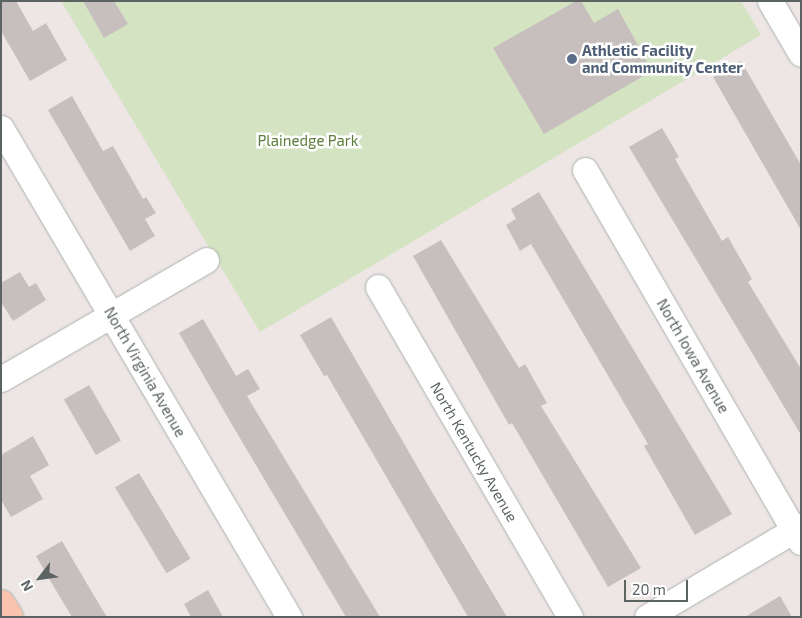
<!DOCTYPE html>
<html>
<head>
<meta charset="utf-8">
<style>
  body { margin:0 }
  #map { position:relative; width:802px; height:618px; overflow:hidden; background:#ede6e4; font-family:"Exo 2",sans-serif }
  div>[style] { position:absolute }
  .green>* { inset:0; background:#d4e3c2 }
  .building>* { inset:0; background:#c6bfbe; transform-origin:0 0 }
  .roads { filter:drop-shadow(0 0 1px #adb2b3) drop-shadow(0 0 1px #adb2b3) }
  .minor>* { height:25px; margin:-12.5px; padding:0 12.5px; transform-origin:12.5px; border-radius:12.5px; background:#fff }
  .major>* { height:28px; margin:-14px; padding:0 14px; transform-origin:14px; border-radius:14px; background:#f9c3ad }
  .dots>* { width:14px; height:14px; translate:-50% -50%; box-sizing:border-box; border:2px solid #fff; border-radius:50% }
  span { translate:-50% -50%; white-space:nowrap; text-align:center; line-height:1.15; -webkit-text-stroke:5px #fff; paint-order:stroke }
  .service-label { font-size:15px; color:#4e5e75; font-weight:700 }
  .left { translate:0 -50%; text-align:left }
  .park-label { font-size:15px; color:#5b7c3a }
  .street-label { font-size:15px; color:#5c6363 }
  .frame { position:absolute; inset:0; border:2px solid #5c6363; pointer-events:none }
  .north { position:absolute; left:15px; top:553px; width:50px; height:50px; -webkit-text-stroke:4px #fff; paint-order:stroke; rotate:240deg; font-size:14px; font-weight:700; line-height:20px; text-align:center; color:#5c6363 }
  .north::after { content:''; display:block; margin:auto; width:18px; height:22px; background:#5c6363; clip-path:polygon(50% 0,100% 100%,50% 72%,0 100%) }
  .scale { position:absolute; left:624px; top:580px; width:64px; height:22px; box-sizing:border-box; border:2px solid #5c6363; border-top:0; padding-left:6px; font-size:15px; line-height:18px; white-space:nowrap; color:#5c6363; -webkit-text-stroke:4px #fff; paint-order:stroke }
</style>
</head>
<body>
<div id="map">
  <div class="green">
    <div style="clip-path:polygon(61px 1px,741px 1px,761px 35px,260px 332px)"></div>
  </div>
  <div class="building">
    <div style="clip-path:polygon(1px 1px,16px 1px,33px 31px,46px 23px,67px 60px,30px 81px,1px 31px)"></div>
    <div style="clip-path:polygon(83px 1px,114px 1px,128px 24px,104px 38px)"></div>
    <div style="clip-path:polygon(576px 1px,581px 1px,594px 23px,618px 9px,652px 71px,544px 134px,493px 48px)"></div>
    <div style="clip-path:polygon(741px 61px,801px 165px,801px 230px,713px 77px)"></div>
    <div style="clip-path:polygon(72px 96px,103px 151px,113px 146px,143px 199px,146px 197px,156px 213px,145px 219px,155px 236px,130px 251px,48px 110px)"></div>
    <div style="clip-path:polygon(662px 128px,679px 157px,675px 159px,722px 241px,728px 237px,752px 279px,748px 282px,801px 369px,801px 435px,629px 147px)"></div>
    <div style="clip-path:polygon(539px 192px,732px 514px,695px 535px,644px 446px,648px 444px,531px 244px,520px 251px,506px 225px,516px 219px,511px 209px)"></div>
    <div style="clip-path:polygon(441px 240px,519px 368px,525px 364px,547px 403px,541px 406px,641px 568px,608px 587px,512px 423px,509px 425px,413px 256px)"></div>
    <div style="clip-path:polygon(20px 272px,29px 287px,36px 283px,46px 300px,13px 321px,1px 302px,1px 283px)"></div>
    <div style="clip-path:polygon(331px 317px,432px 492px,507px 617px,468px 617px,327px 375px,324px 376px,300px 335px)"></div>
    <div style="clip-path:polygon(203px 319px,236px 376px,248px 369px,260px 389px,247px 396px,380px 617px,346px 617px,231px 423px,179px 333px)"></div>
    <div style="left:89px;top:385px;width:64px;height:29px;rotate:60deg"></div>
    <div style="clip-path:polygon(33px 436px,49px 465px,30px 476px,43px 499px,11px 517px,1px 500px,1px 455px)"></div>
    <div style="left:139px;top:473px;width:100px;height:28px;rotate:59deg"></div>
    <div style="clip-path:polygon(62px 541px,90px 589px,107px 617px,72px 617px,54px 587px,36px 556px)"></div>
    <div style="clip-path:polygon(208px 590px,223px 617px,191px 617px,184px 604px)"></div>
    <div style="clip-path:polygon(780px 596px,792px 617px,745px 617px)"></div>
  </div>
  <div class="roads">
    <div class="minor">
      <div style="left:770px;top:1px;width:61px;rotate:59.7deg"></div>
      <div style="left:1px;top:128px;width:568px;rotate:59.5deg"></div>
      <div style="left:585px;top:170px;width:430px;rotate:59.9deg"></div>
      <div style="left:378px;top:287px;width:382px;rotate:59.8deg"></div>
      <div style="left:1px;top:379px;width:237px;rotate:-30.1deg"></div>
      <div style="left:647px;top:617px;width:179px;rotate:-30.6deg"></div>
    </div>
    <div class="major">
      <div style="left:1px;top:604px;width:15px;rotate:58deg"></div>
    </div>
  </div>
  <div class="dots">
    <div style="left:572px;top:59px;background:#5c6f8a"></div>
  </div>
  <div class="service-label">
    <span class="left" style="left:582px;top:59px">Athletic Facility<br>and Community Center</span>
  </div>
  <div class="park-label">
    <span style="left:308px;top:141px">Plainedge Park</span>
  </div>
  <div class="street-label">
    <span style="left:693px;top:356px;rotate:60deg">North Iowa Avenue</span>
    <span style="left:145px;top:372px;rotate:60deg">North Virginia Avenue</span>
    <span style="left:474px;top:452px;rotate:60deg">North Kentucky Avenue</span>
  </div>
  <div class="frame"></div>
  <div class="north">N</div>
  <div class="scale">20 m</div>
</div>
</body>
</html>
